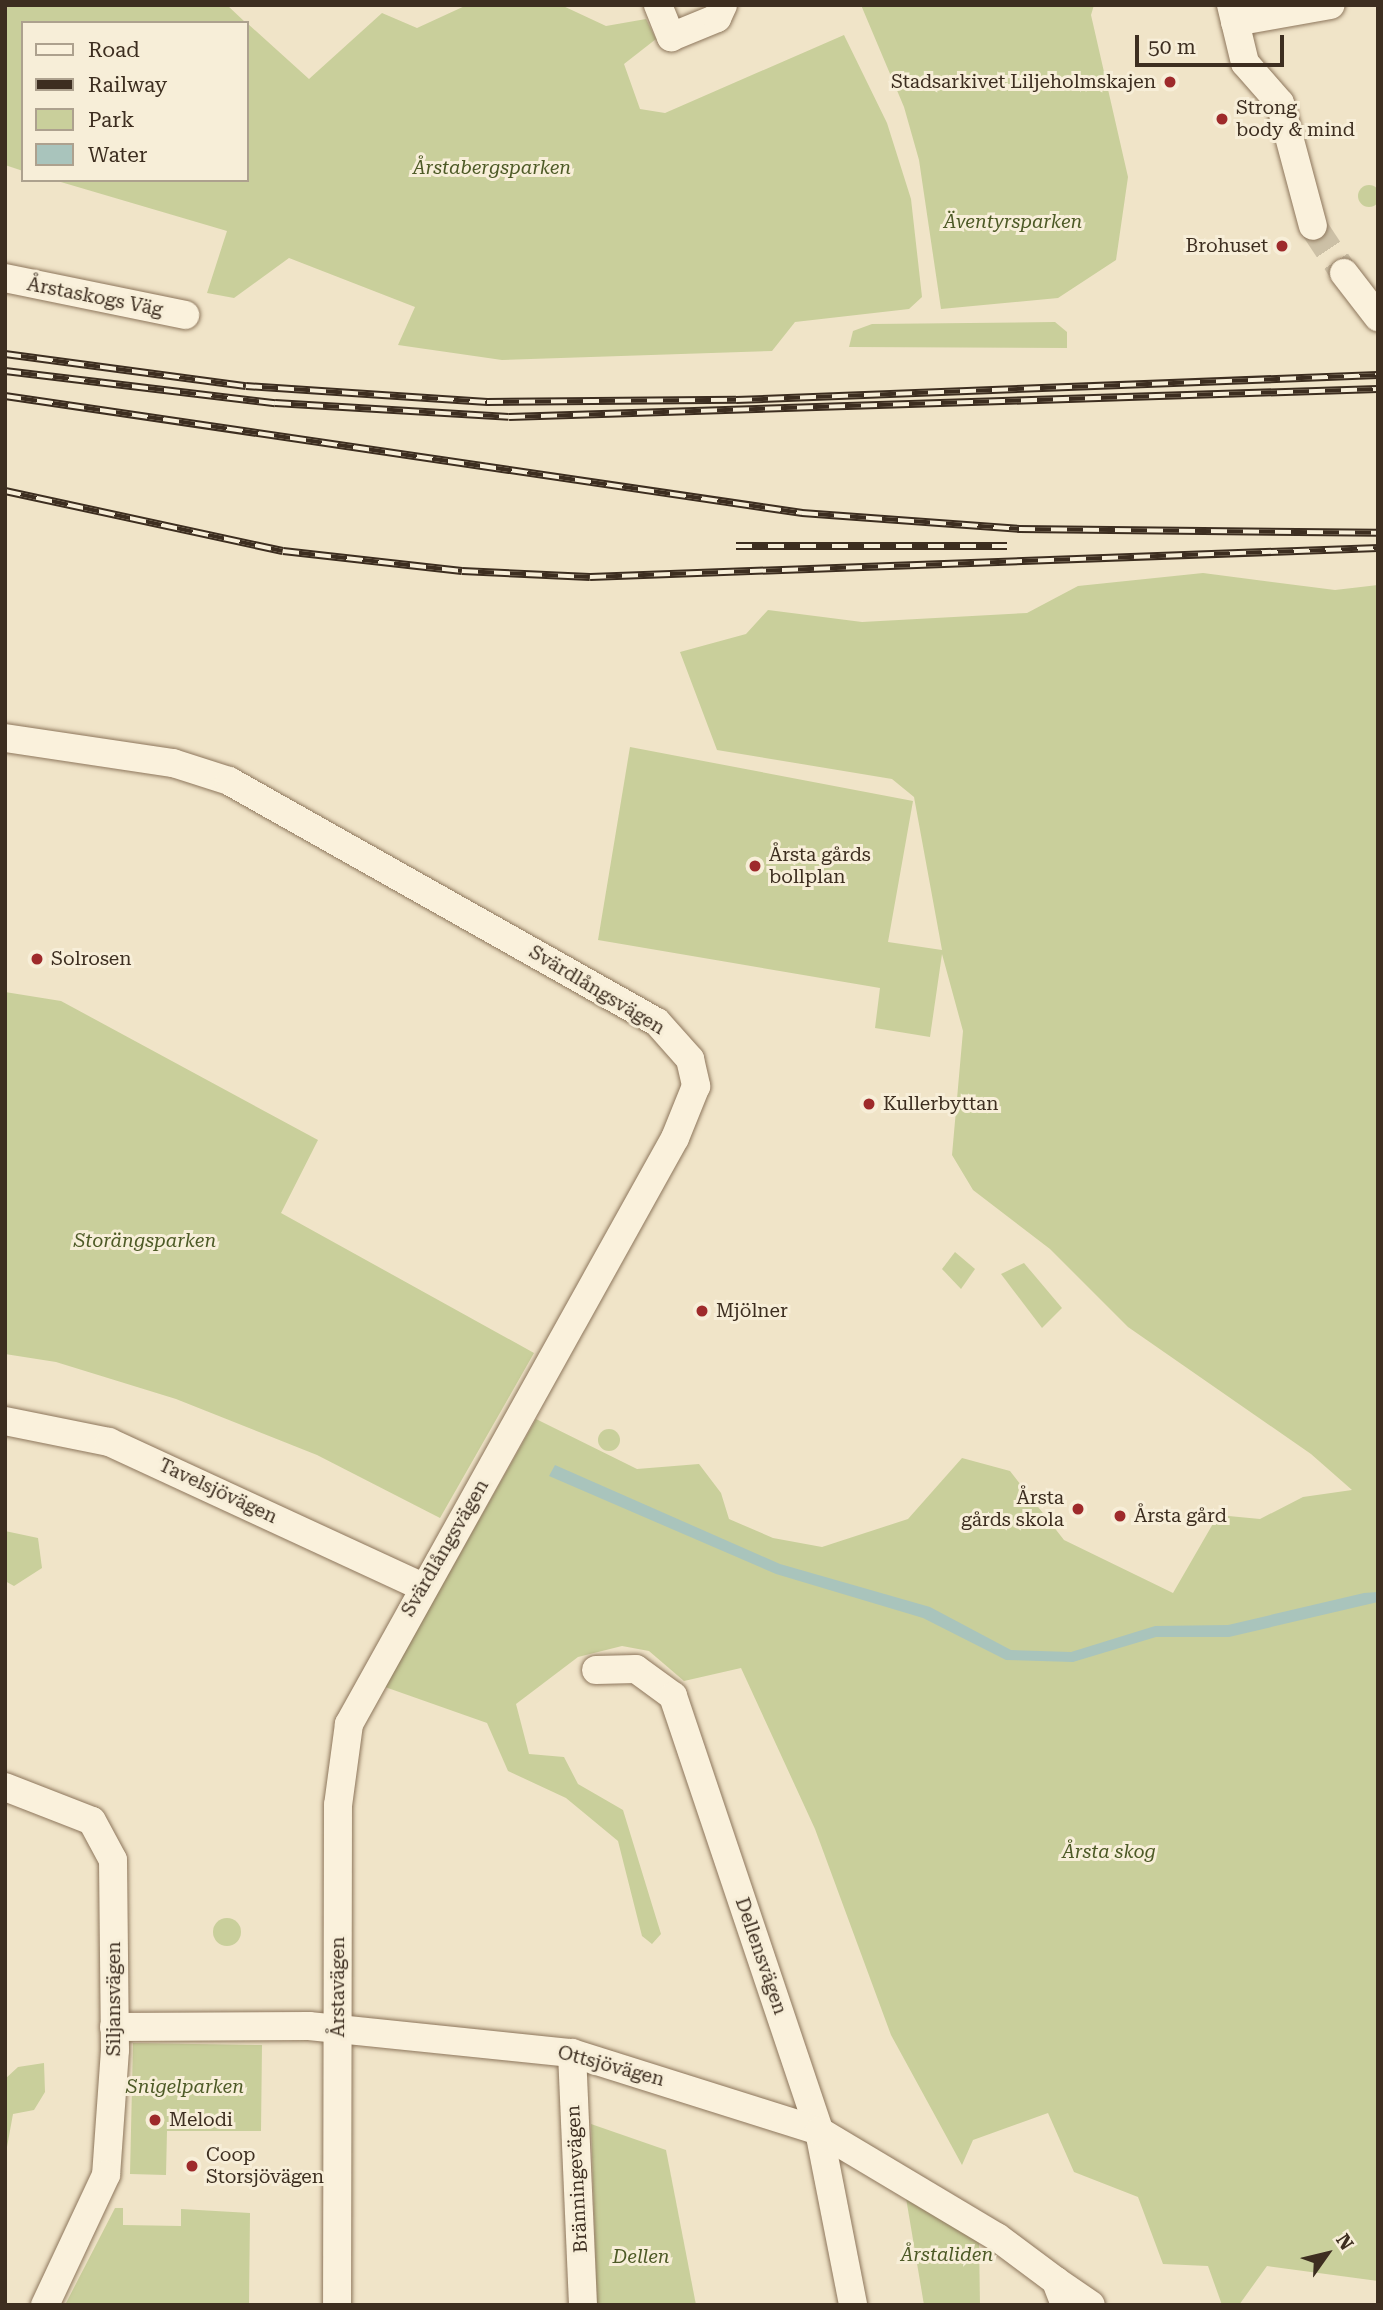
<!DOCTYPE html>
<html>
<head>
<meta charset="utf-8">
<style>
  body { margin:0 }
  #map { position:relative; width:1383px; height:2310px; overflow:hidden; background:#f0e4c8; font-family:"Roboto Serif",serif }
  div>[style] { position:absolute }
  .green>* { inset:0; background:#c9cf9b }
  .round { border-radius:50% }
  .water>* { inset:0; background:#a9c4bc }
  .minor-tunnel>* { height:28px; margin-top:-14px; transform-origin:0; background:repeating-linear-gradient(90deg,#ccc0a6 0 28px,transparent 0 42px) }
  .roads { filter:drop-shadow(0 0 2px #8d765c) drop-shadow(0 0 2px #8d765c) }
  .minor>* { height:28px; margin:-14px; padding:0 14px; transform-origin:14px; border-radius:14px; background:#faf1dc }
  .rail>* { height:8px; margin-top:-4px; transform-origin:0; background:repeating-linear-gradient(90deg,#f7eed8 0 16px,#3d2e20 0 32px); box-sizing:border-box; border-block:2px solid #3d2e20 }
  .dots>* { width:19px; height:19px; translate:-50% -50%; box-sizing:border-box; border:4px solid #f7eed8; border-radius:50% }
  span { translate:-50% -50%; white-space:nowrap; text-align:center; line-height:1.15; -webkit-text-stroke:6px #f7eed8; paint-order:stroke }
  .poi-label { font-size:19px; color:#3d2e20 }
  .right { translate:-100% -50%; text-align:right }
  .left { translate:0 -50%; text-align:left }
  .park-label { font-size:19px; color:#4d5a26; font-style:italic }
  .street-label { font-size:19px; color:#3d2e20 }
  .frame { position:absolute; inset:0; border:7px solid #3d2e20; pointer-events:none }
  .legend { position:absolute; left:21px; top:21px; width:228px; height:161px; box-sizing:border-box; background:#f7eed8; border:2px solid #ada18e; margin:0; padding:9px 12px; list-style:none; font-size:21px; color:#3d2e20 }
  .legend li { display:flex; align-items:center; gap:14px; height:35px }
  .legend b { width:35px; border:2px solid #ada18e }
  .north { position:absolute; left:1292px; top:2219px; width:70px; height:70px; -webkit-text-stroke:5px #f7eed8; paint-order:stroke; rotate:56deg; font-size:19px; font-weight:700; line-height:28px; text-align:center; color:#3d2e20 }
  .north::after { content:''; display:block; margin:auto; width:24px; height:32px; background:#3d2e20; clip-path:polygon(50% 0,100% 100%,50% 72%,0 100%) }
  .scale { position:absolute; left:1135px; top:35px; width:149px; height:32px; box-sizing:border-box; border:4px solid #3d2e20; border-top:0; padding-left:9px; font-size:21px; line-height:24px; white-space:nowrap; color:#3d2e20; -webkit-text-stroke:5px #f7eed8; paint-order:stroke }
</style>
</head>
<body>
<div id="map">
  <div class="green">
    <div style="clip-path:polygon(5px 5px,227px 5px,246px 23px,23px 23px,23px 171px,5px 165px)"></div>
    <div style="clip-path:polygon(467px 5px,561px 5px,606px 26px,646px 19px,656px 39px,624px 64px,640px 109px,665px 113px,844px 35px,887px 123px,911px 199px,922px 297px,909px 309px,795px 322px,772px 351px,502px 360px,398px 345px,415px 307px,289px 258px,234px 298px,207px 293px,227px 231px,54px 180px,247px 180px,247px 23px,309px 79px,382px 13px,417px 28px)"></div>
    <div style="clip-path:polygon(861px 5px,1094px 5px,1091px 15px,1128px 177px,1116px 260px,1058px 298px,941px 309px,919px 160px,904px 107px)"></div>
    <div class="round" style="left:1358px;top:185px;width:22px;height:22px"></div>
    <div style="clip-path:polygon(1055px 322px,1067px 332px,1067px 348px,849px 347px,853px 331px,872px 324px)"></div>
    <div style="clip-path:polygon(1203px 573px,1335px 590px,1378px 585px,1378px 2281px,1267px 2266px,1239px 2305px,1222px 2305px,1208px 2266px,1163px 2264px,1138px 2197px,1074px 2172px,1048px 2113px,973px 2140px,962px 2165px,891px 2035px,815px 1829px,741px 1668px,684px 1681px,649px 1651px,622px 1646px,578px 1657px,516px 1704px,529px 1754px,564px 1757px,578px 1784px,623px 1810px,661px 1934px,652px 1944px,642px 1936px,618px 1841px,566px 1798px,508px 1771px,487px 1723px,385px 1687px,536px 1419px,637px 1469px,699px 1464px,721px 1493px,729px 1519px,773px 1538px,822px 1547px,908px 1519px,962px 1458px,1010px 1471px,1064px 1540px,1173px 1593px,1218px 1515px,1260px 1519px,1303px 1497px,1352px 1490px,1311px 1454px,1128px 1327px,1050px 1249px,973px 1190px,952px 1155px,963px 1031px,942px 954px,930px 1037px,875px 1028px,880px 988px,598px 940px,630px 747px,913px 801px,888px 942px,942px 950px,914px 797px,892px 779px,717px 750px,680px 652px,746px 634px,768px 610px,862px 622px,1027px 613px,1078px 586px)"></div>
    <div style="clip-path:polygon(5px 992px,61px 1001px,318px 1140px,281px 1213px,534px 1353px,440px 1518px,317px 1455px,176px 1399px,56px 1362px,5px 1354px)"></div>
    <div style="clip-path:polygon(955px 1252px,975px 1269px,961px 1289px,942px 1269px)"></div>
    <div style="clip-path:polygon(1024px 1263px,1062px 1308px,1042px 1328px,1001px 1274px)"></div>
    <div class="round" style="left:598px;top:1429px;width:22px;height:22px"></div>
    <div style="clip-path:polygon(5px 1531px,38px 1538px,42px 1568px,14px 1586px,5px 1581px)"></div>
    <div class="round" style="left:213px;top:1918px;width:28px;height:28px"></div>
    <div style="clip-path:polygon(133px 2043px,262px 2045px,261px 2131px,167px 2131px,166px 2175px,130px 2174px)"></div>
    <div style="clip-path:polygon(44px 2063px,45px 2092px,34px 2110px,13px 2114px,5px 2158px,5px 2079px,18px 2067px)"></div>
    <div style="clip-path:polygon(591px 2124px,666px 2150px,696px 2305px,597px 2305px)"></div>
    <div style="clip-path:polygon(905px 2192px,979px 2240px,980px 2305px,924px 2305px)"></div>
    <div style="clip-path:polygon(115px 2208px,123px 2208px,123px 2225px,181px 2226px,181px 2209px,250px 2213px,249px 2305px,65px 2305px)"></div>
  </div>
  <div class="water">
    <div style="clip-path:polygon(555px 1465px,780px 1564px,930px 1607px,1011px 1650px,1071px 1652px,1155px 1626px,1228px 1625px,1364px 1593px,1378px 1592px,1378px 1602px,1229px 1637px,1156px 1637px,1073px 1662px,1006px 1660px,923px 1618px,776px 1574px,549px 1476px)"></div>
  </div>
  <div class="minor-tunnel">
    <div style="left:1313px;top:226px;width:56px;rotate:56.6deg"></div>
  </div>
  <div class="roads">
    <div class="minor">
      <div style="left:658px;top:5px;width:35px;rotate:68deg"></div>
      <div style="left:671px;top:37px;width:50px;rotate:-22.4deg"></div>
      <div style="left:717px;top:18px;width:14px;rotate:-65deg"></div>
      <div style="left:1231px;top:5px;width:60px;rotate:76.4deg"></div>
      <div style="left:1245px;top:63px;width:53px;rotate:48.8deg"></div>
      <div style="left:1280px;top:103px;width:127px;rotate:75deg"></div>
      <div style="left:1235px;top:22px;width:97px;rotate:-10.1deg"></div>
      <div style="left:1344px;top:273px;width:56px;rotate:52.3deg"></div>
      <div style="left:5px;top:278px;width:184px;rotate:11.6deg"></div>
      <div style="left:5px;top:738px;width:170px;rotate:8.5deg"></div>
      <div style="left:173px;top:763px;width:59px;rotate:17.8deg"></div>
      <div style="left:229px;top:781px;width:491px;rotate:29.4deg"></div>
      <div style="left:657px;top:1022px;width:50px;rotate:48.3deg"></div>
      <div style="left:690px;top:1059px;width:28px;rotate:77deg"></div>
      <div style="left:696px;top:1086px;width:56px;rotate:112deg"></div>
      <div style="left:675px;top:1138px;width:671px;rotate:119.09deg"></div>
      <div style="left:349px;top:1724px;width:82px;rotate:97.7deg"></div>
      <div style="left:338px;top:1805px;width:500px;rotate:90.11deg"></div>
      <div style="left:5px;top:1421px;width:106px;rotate:11.4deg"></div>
      <div style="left:109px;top:1442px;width:346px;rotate:24.8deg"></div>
      <div style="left:596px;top:1670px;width:40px;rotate:-1.4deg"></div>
      <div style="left:636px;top:1669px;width:46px;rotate:36.1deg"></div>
      <div style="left:673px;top:1696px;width:459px;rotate:71.4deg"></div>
      <div style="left:819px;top:2131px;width:177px;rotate:78.9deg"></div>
      <div style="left:5px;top:1787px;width:93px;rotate:21.3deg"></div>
      <div style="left:92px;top:1821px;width:44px;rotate:61.7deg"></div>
      <div style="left:113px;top:1860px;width:190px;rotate:89.4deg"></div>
      <div style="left:115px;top:2050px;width:125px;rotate:94.1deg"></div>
      <div style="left:106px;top:2175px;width:144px;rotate:115.1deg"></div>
      <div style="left:114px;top:2027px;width:195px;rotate:-0.3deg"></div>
      <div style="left:309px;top:2026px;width:264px;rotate:5.9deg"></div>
      <div style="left:572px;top:2053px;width:259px;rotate:17.5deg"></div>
      <div style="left:819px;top:2131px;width:207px;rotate:30.8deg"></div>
      <div style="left:997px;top:2237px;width:74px;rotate:36.7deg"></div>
      <div style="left:572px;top:2053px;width:252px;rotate:87.5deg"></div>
      <div style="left:1065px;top:2305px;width:26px;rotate:-111deg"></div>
      <div style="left:1056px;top:2281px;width:42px;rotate:34.4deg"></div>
    </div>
  </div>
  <div class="rail">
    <div style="left:5px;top:354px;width:243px;rotate:7.6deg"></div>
    <div style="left:246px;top:386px;width:242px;rotate:3.8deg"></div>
    <div style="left:487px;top:402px;width:249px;rotate:-0.5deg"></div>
    <div style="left:736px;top:400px;width:642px;rotate:-2.23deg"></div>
    <div style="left:5px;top:371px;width:272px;rotate:6.8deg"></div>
    <div style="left:275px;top:403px;width:234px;rotate:3.4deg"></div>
    <div style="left:509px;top:417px;width:869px;rotate:-1.85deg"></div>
    <div style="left:5px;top:396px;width:806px;rotate:8.35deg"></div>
    <div style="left:802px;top:513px;width:218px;rotate:4.2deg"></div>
    <div style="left:1019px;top:529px;width:359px;rotate:0.6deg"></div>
    <div style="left:5px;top:491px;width:284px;rotate:12.2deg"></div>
    <div style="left:283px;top:551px;width:180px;rotate:6.4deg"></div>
    <div style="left:462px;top:571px;width:128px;rotate:2.7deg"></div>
    <div style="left:590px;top:577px;width:789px;rotate:-2.11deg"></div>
    <div style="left:736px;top:546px;width:271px"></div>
  </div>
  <div class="dots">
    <div style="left:1170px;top:82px;background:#9e2a2b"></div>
    <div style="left:1222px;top:119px;background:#9e2a2b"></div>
    <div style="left:1282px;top:246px;background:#9e2a2b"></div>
    <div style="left:755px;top:866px;background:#9e2a2b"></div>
    <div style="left:37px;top:959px;background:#9e2a2b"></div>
    <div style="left:869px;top:1104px;background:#9e2a2b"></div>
    <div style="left:702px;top:1311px;background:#9e2a2b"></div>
    <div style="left:1078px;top:1509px;background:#9e2a2b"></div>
    <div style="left:1120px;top:1516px;background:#9e2a2b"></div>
    <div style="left:155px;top:2120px;background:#9e2a2b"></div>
    <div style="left:192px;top:2166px;background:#9e2a2b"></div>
  </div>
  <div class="poi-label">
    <span class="right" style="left:1156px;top:82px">Stadsarkivet Liljeholmskajen</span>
    <span class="left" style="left:1236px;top:119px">Strong<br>body &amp; mind</span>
    <span class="right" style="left:1268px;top:246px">Brohuset</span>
    <span class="left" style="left:769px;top:866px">Årsta gårds<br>bollplan</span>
    <span class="left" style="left:51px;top:959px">Solrosen</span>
    <span class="left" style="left:883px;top:1104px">Kullerbyttan</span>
    <span class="left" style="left:716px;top:1311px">Mjölner</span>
    <span class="right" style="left:1064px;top:1509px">Årsta<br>gårds skola</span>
    <span class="left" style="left:1134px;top:1516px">Årsta gård</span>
    <span class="left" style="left:169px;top:2120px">Melodi</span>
    <span class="left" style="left:206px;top:2166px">Coop<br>Storsjövägen</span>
  </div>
  <div class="park-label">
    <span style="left:492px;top:168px">Årstabergsparken</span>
    <span style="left:1013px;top:222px">Äventyrsparken</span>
    <span style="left:145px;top:1241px">Storängsparken</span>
    <span style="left:1109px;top:1852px">Årsta skog</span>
    <span style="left:185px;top:2087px">Snigelparken</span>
    <span style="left:947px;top:2255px">Årstaliden</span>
    <span style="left:641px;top:2257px">Dellen</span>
  </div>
  <div class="street-label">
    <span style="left:95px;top:297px;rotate:11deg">Årstaskogs Väg</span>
    <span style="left:597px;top:990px;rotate:31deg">Svärdlångsvägen</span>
    <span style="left:218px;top:1491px;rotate:25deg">Tavelsjövägen</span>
    <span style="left:445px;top:1548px;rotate:-60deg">Svärdlångsvägen</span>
    <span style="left:761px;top:1956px;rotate:71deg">Dellensvägen</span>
    <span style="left:338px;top:1987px;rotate:-90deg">Årstavägen</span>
    <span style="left:114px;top:1999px;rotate:-90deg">Siljansvägen</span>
    <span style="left:611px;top:2066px;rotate:15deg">Ottsjövägen</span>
    <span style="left:577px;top:2179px;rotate:-93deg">Bränningevägen</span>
  </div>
  <div class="frame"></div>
  <ul class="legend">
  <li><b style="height:9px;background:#faf1dc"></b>Road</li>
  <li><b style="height:9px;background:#3d2e20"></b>Railway</li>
  <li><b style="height:19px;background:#c9cf9b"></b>Park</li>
  <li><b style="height:19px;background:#a9c4bc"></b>Water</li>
  </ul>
  <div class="north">N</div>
  <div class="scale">50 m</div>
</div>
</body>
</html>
